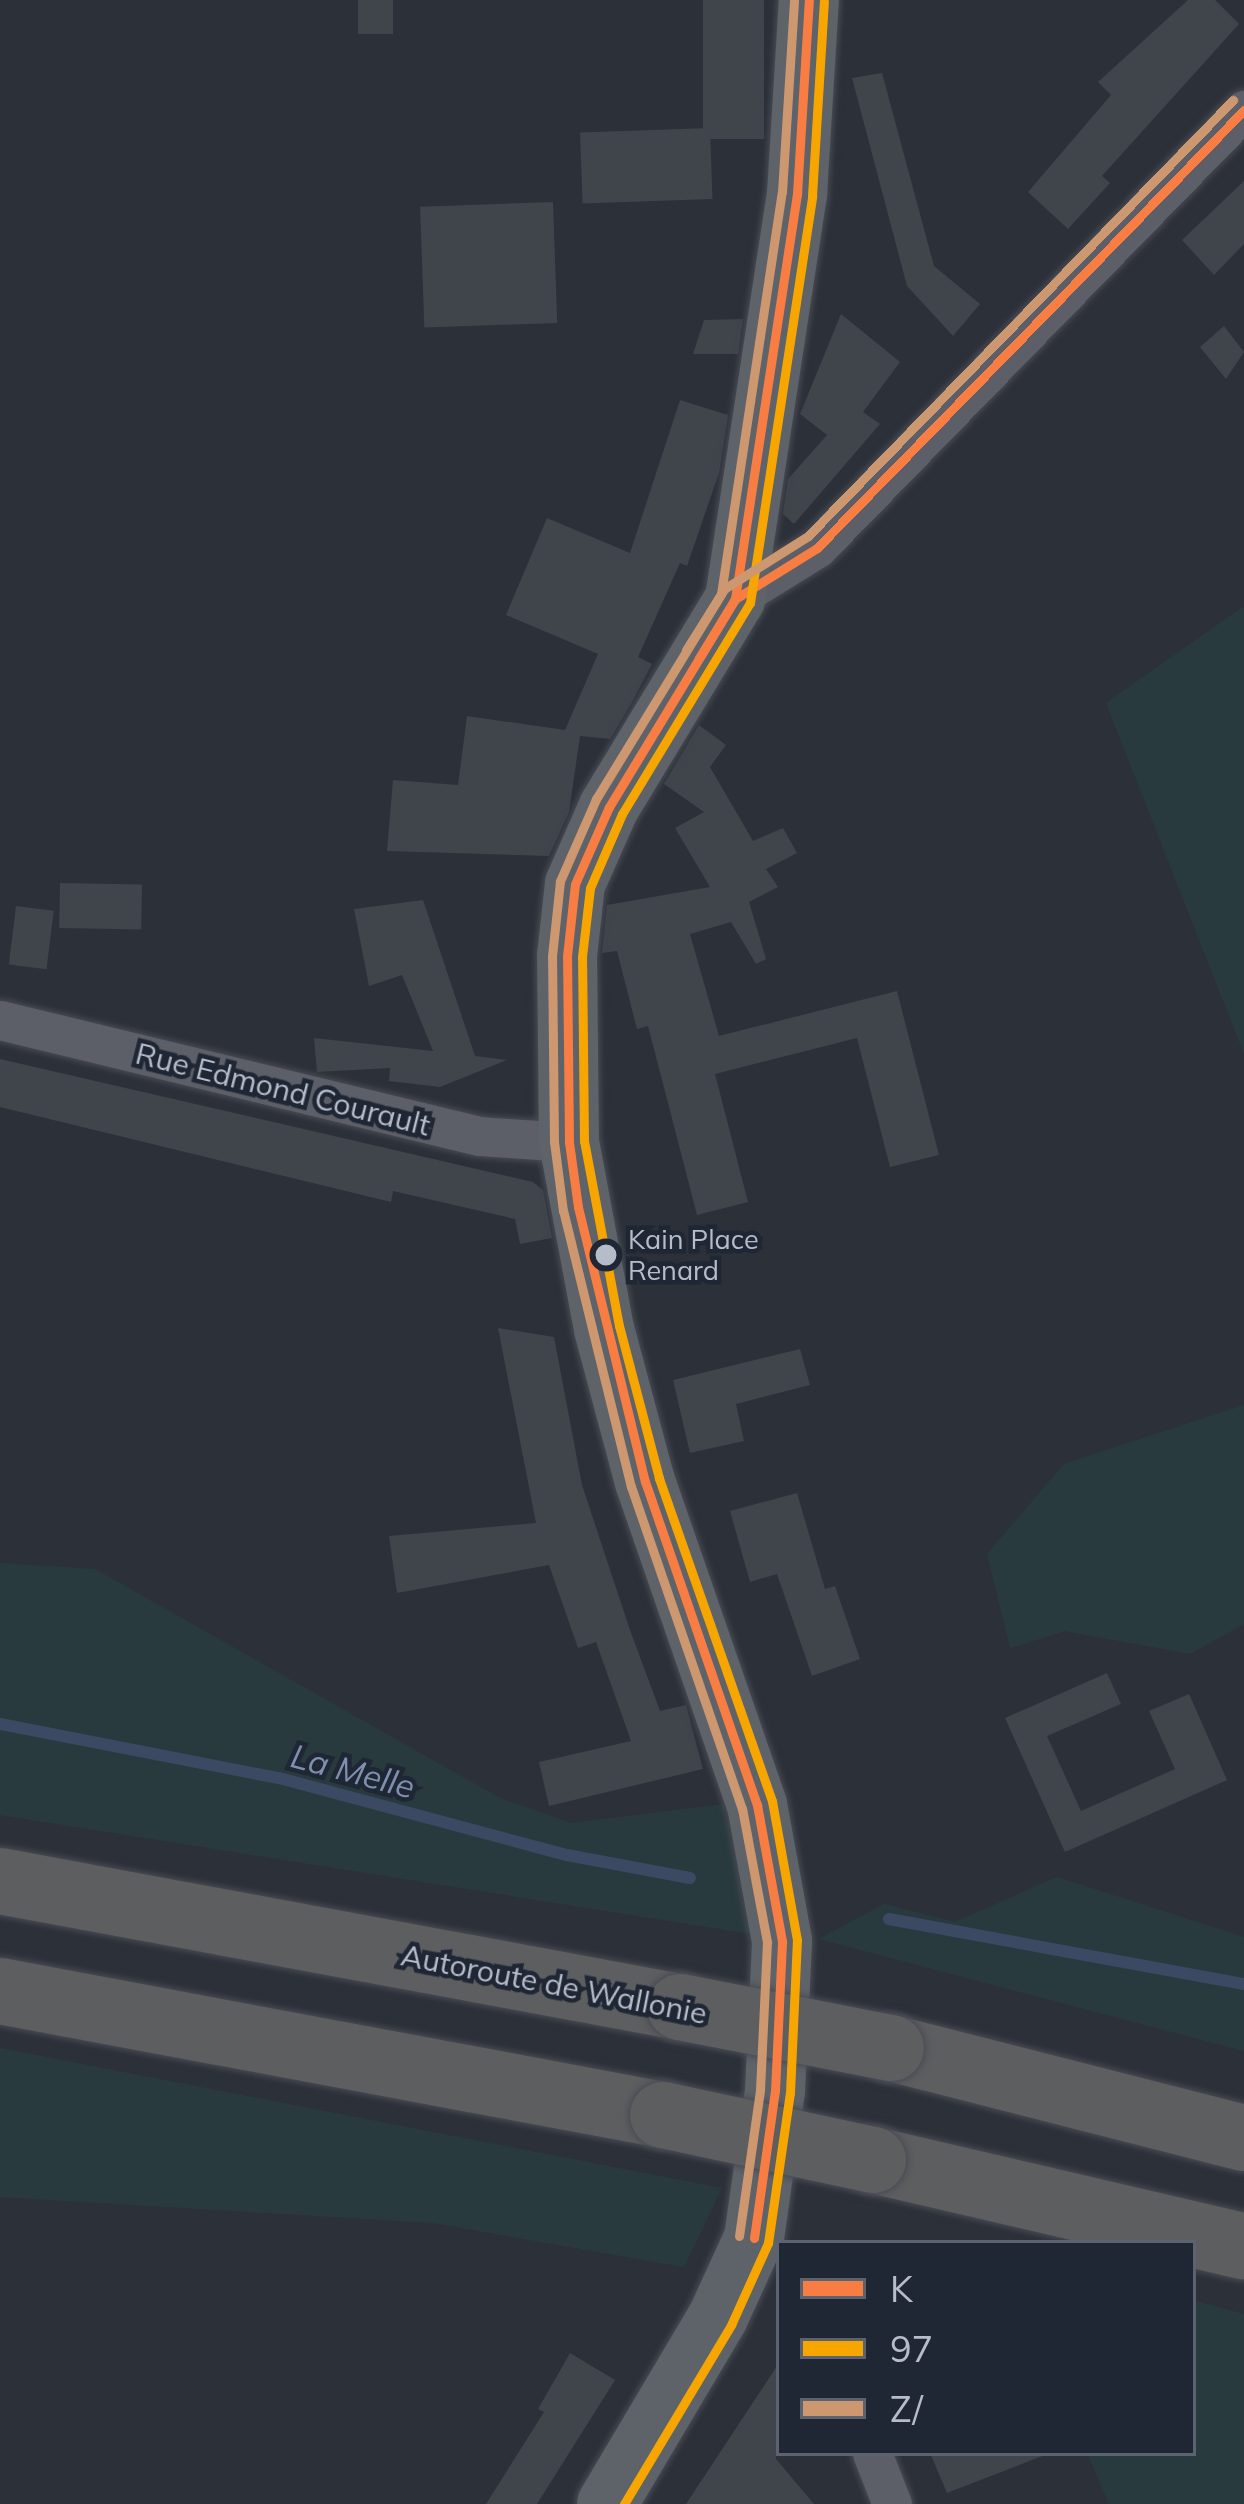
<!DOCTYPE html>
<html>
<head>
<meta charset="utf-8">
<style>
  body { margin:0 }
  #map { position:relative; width:1244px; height:2504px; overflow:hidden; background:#2c3039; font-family:Mulish,sans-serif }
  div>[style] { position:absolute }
  .green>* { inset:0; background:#293a3f }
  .stream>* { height:12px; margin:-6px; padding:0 6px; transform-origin:6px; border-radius:6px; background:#3b4962 }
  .building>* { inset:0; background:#40444b; transform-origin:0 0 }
  .roads { filter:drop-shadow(0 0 3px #484b52) drop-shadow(0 0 3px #484b52) }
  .street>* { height:39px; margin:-19.5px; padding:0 19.5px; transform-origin:19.5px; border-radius:19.5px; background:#5c5f67 }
  .primary>* { height:60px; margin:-30px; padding:0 30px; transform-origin:30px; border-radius:30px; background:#5e6269 }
  .highway>* { height:66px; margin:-33px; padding:0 33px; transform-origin:33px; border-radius:33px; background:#5c5e60 }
  .bridges { filter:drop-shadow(0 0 3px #494c55) drop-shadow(0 0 3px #494c55) }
  .highway-bridge>* { height:66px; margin:-33px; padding:0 33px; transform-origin:33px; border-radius:33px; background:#5c5e60 }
  .bus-1>* { height:9px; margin:-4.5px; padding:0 4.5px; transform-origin:4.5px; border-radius:4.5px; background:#f77d43 }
  .bus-2>* { height:9px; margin:-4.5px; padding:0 4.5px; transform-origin:4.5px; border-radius:4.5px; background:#f7a600 }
  .bus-3>* { height:9px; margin:-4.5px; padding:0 4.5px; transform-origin:4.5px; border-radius:4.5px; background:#cd976f }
  .dots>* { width:33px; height:33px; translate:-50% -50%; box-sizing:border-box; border:6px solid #1f2634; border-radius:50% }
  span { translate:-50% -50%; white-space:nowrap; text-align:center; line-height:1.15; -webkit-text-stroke:9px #1f2634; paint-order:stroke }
  .bus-label { font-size:27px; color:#b7bcc9 }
  .left { translate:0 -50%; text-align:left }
  .street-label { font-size:30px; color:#b7bcc9 }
  .water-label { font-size:33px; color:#7f90af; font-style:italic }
  .legend { position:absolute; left:776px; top:2240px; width:420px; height:216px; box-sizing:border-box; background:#1f2634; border:3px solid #5c6270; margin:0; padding:15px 21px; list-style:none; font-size:36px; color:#b7bcc9 }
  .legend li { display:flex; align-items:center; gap:24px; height:60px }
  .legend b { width:60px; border:3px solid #5c6270 }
</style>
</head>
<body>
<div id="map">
  <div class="green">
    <div style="clip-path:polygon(1244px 606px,1244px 1054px,1106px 703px)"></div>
    <div style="clip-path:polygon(1244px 1405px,1244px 1624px,1190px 1654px,1065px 1631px,1010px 1648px,987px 1554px,1064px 1464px)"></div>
    <div style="clip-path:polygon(0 1563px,95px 1569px,500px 1798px,571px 1823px,741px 1802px,758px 1935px,0 1815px)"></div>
    <div style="clip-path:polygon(1057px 1877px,1244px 1937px,1244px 2051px,819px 1939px,884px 1904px,955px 1922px)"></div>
    <div style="clip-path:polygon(0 2048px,722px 2188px,684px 2267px,433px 2223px,0 2197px)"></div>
    <div style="clip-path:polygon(1193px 2300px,1244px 2314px,1244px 2504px,1109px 2504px,1087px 2453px,1193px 2453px)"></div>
  </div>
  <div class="stream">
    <div style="left:0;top:1724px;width:284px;rotate:11deg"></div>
    <div style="left:279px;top:1778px;width:298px;rotate:15deg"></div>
    <div style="left:567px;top:1855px;width:125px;rotate:10.6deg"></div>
    <div style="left:889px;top:1919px;width:361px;rotate:10.4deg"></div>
  </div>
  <div class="building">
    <div style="left:358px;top:0;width:35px;height:34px"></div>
    <div style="left:703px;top:0;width:61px;height:139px"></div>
    <div style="clip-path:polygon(1188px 0,1215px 0,1239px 24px,1102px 176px,1110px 183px,1068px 229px,1028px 192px,1111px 95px,1098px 82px)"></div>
    <div style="clip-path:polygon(882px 73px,934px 266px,980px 304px,953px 336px,907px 286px,852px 78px)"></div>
    <div style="left:710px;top:128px;width:71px;height:130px;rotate:88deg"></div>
    <div style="clip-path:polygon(1244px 181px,1244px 244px,1214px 275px,1182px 240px)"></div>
    <div style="left:553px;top:202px;width:121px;height:133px;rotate:88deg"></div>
    <div style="clip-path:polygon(841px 314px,900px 362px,863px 412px,880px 424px,794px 524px,783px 514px,788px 479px,827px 435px,800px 414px)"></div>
    <div style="clip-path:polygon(743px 319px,738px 354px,693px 354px,704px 320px)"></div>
    <div style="clip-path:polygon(1224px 326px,1244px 352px,1226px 379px,1200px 347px)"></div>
    <div style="clip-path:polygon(680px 400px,728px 415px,719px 473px,687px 566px,680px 563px,638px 657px,652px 664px,632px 702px,610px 739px,580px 736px,569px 812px,549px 856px,387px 851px,393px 780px,458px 785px,467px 716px,565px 730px,598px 654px,506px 615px,547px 518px,630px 553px)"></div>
    <div style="clip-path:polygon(699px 725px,726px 745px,710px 767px,753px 841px,783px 828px,797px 853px,766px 869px,778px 887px,749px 902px,766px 959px,756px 964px,731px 922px,690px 934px,719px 1036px,897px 991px,939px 1155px,890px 1167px,857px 1038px,715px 1074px,748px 1202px,697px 1215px,648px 1026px,637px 1029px,617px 951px,602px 953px,607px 905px,710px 887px,675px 828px,704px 812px,664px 784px)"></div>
    <div style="left:60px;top:883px;width:82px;height:45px;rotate:1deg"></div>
    <div style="clip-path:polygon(423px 900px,475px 1056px,507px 1060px,440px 1087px,389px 1081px,390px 1068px,317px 1072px,314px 1038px,433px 1051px,402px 975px,369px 986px,354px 909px)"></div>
    <div style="left:16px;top:906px;width:38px;height:59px;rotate:7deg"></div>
    <div style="clip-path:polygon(0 1059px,533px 1182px,543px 1190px,552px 1238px,520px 1244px,515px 1219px,393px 1191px,391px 1202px,0 1107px)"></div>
    <div style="clip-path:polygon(498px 1328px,554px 1337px,582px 1485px,630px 1630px,660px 1711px,686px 1705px,703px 1769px,549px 1806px,539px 1762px,631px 1741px,596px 1642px,578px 1648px,549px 1565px,397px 1593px,389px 1536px,536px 1523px)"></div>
    <div style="clip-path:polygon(800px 1349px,810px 1385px,736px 1404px,744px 1441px,690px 1453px,673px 1380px)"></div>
    <div style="clip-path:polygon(797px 1493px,825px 1589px,835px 1586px,860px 1659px,812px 1676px,777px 1574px,750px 1582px,730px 1511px)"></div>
    <div style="clip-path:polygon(1107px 1673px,1121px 1704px,1047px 1736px,1081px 1811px,1175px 1769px,1149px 1711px,1189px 1694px,1227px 1780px,1065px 1852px,1005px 1718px)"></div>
    <div style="clip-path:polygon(570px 2353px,615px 2380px,537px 2504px,486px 2504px,544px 2412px,538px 2409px)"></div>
    <div style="clip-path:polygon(779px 2363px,776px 2459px,814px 2504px,686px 2504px)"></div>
    <div style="clip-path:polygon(930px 2453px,1044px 2453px,1045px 2455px,947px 2493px)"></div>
  </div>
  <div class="roads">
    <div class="street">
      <div style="left:735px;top:599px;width:97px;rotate:-31.9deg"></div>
      <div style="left:817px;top:548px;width:612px;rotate:-45.73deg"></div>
      <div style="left:0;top:1020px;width:493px;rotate:13.6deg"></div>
      <div style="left:479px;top:1136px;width:90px;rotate:3.8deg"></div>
      <div style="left:872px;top:2453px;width:55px;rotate:68.6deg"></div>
    </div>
    <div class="primary">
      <div style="left:607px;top:2504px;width:217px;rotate:-59.3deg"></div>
      <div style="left:718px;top:2317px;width:87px;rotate:-65.5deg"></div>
      <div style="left:754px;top:2238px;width:148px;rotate:-81.9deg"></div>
      <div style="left:775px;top:2091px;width:150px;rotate:-87.3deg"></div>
      <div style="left:782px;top:1941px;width:138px;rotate:-100.4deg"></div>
      <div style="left:757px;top:1805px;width:342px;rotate:-109.1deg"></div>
      <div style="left:645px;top:1482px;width:158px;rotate:-105deg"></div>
      <div style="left:604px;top:1329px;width:190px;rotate:-100.6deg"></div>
      <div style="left:569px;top:1142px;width:186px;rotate:-90.6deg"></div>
      <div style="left:567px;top:956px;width:72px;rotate:-83.7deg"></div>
      <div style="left:575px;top:884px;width:84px;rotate:-66.2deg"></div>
      <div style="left:609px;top:807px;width:243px;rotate:-58.8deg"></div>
      <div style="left:735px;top:599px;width:410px;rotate:-81.3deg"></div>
      <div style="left:797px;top:194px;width:194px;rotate:-86.5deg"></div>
    </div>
    <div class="highway">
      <div style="left:0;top:1881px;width:692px;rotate:10.5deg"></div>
      <div style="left:0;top:1991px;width:674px;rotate:10.59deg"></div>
      <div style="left:891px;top:2048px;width:364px;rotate:14.3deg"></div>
      <div style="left:873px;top:2160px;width:381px;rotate:13.1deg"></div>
    </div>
  </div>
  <div class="bridges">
    <div class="highway-bridge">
      <div style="left:680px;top:2007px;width:215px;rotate:11deg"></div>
      <div style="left:663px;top:2115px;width:215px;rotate:12.1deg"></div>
    </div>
  </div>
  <div class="bus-1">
    <div style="left:699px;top:658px;width:69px;rotate:-58.6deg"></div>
    <div style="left:735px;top:599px;width:410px;rotate:-81.3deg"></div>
    <div style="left:797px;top:194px;width:194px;rotate:-86.5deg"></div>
    <div style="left:754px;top:2238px;width:148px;rotate:-81.9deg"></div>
    <div style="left:775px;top:2091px;width:150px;rotate:-87.3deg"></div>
    <div style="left:782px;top:1941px;width:138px;rotate:-100.4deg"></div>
    <div style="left:757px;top:1805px;width:342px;rotate:-109.1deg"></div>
    <div style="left:645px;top:1482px;width:283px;rotate:-103.7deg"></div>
    <div style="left:578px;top:1207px;width:66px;rotate:-97.9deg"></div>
    <div style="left:569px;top:1142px;width:186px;rotate:-90.6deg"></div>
    <div style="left:567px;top:956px;width:72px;rotate:-83.7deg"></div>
    <div style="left:575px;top:884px;width:84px;rotate:-66.2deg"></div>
    <div style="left:609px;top:807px;width:243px;rotate:-58.8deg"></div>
    <div style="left:735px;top:599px;width:97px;rotate:-31.9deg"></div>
    <div style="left:817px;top:548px;width:612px;rotate:-45.73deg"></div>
  </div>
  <div class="bus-2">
    <div style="left:624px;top:2504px;width:209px;rotate:-59.1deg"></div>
    <div style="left:731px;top:2325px;width:90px;rotate:-65.7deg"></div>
    <div style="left:768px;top:2243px;width:152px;rotate:-81.7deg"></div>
    <div style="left:790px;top:2093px;width:153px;rotate:-87.4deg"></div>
    <div style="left:797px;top:1940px;width:141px;rotate:-100.2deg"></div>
    <div style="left:772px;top:1801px;width:342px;rotate:-109.3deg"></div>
    <div style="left:659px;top:1478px;width:157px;rotate:-104.7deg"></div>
    <div style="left:619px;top:1326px;width:188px;rotate:-100.7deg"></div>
    <div style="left:584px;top:1141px;width:184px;rotate:-90.6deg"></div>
    <div style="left:582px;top:957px;width:69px;rotate:-83.4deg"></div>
    <div style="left:590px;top:888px;width:81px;rotate:-66.6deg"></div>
    <div style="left:622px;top:814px;width:247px;rotate:-58.8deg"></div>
    <div style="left:750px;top:603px;width:412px;rotate:-81.3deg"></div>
    <div style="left:812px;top:196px;width:195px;rotate:-86.5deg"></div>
  </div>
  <div class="bus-3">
    <div style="left:686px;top:650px;width:66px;rotate:-58deg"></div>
    <div style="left:721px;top:594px;width:407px;rotate:-81.4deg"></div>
    <div style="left:782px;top:192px;width:192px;rotate:-86.4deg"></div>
    <div style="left:739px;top:2236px;width:148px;rotate:-81.8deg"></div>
    <div style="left:760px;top:2090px;width:148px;rotate:-87.3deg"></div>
    <div style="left:767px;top:1942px;width:135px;rotate:-100.6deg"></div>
    <div style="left:742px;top:1809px;width:341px;rotate:-109deg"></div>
    <div style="left:631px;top:1487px;width:284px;rotate:-103.8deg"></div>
    <div style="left:563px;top:1211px;width:70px;rotate:-97.4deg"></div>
    <div style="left:554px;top:1142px;width:186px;rotate:-90.6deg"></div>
    <div style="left:552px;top:956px;width:75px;rotate:-83.9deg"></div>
    <div style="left:560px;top:881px;width:90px;rotate:-66.3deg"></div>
    <div style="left:596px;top:799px;width:246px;rotate:-58.6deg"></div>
    <div style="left:724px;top:589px;width:99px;rotate:-32.2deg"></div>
    <div style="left:808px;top:536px;width:609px;rotate:-45.73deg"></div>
  </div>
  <div class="dots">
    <div style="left:606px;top:1255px;background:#b7bcc9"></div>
  </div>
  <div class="bus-label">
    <span class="left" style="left:628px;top:1255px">Kain Place<br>Renard</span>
  </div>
  <div class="street-label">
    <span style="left:283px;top:1089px;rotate:14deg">Rue Edmond Courault</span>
    <span style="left:554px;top:1984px;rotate:11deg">Autoroute de Wallonie</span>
  </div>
  <div class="water-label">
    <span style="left:353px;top:1771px;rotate:15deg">La Melle</span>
  </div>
  <ul class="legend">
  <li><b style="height:15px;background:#f77d43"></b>K</li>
  <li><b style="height:15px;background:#f7a600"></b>97</li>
  <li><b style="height:15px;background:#cd976f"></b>Z/</li>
  </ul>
</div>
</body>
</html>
